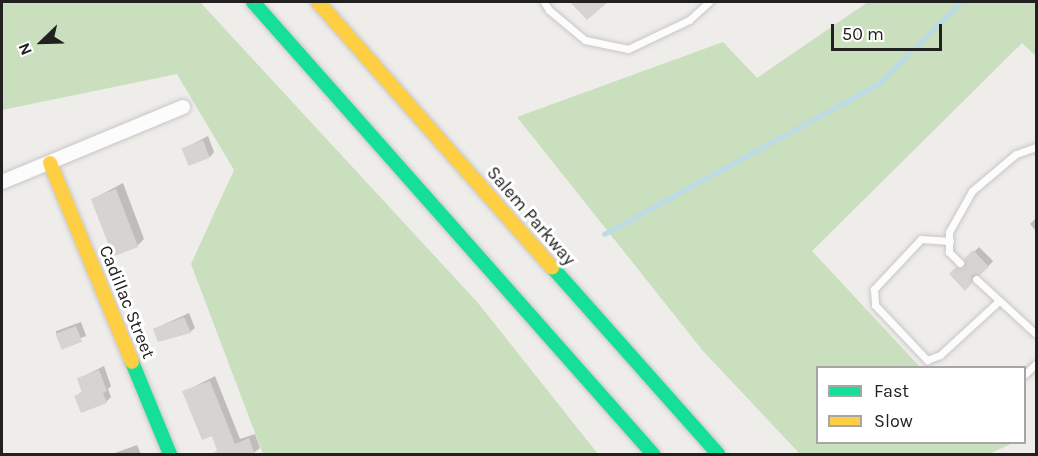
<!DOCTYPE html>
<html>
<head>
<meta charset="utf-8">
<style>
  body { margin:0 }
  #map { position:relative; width:1038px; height:456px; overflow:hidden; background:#efedea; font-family:Karla,sans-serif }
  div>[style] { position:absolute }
  .forest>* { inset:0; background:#c9dfbe }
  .shadow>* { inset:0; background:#0003; transform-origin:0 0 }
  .stream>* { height:4.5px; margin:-2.25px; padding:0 2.25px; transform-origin:2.25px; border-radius:2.25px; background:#bcdbe4 }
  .building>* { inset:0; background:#d6d3d1; transform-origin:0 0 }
  .roads { filter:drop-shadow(0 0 2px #c8c7c6) drop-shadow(0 0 2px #c8c7c6) }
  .lane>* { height:7px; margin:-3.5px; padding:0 3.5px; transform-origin:3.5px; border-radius:3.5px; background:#fdfcfc }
  .street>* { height:14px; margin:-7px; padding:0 7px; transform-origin:7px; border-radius:7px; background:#fdfcfc }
  .fast>* { height:14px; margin:-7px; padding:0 7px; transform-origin:7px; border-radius:7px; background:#16e098 }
  .slow>* { height:14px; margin:-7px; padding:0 7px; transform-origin:7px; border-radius:7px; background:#ffcf43 }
  span { translate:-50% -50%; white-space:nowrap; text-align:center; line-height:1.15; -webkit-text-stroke:6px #fff; paint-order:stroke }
  .street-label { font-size:18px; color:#212121 }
  .frame { position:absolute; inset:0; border:3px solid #212121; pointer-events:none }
  .legend { position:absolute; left:816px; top:366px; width:210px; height:78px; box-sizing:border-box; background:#fff; border:2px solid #a6a6a6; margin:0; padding:8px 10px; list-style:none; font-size:18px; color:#212121 }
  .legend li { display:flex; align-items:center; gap:12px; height:30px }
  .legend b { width:30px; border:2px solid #a6a6a6 }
  .north { position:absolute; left:12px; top:12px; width:60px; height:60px; -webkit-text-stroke:4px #fff; paint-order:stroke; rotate:247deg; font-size:16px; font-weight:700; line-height:24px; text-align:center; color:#212121 }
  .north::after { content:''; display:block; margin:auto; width:21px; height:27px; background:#212121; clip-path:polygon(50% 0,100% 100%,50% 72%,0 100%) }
  .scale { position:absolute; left:831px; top:24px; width:111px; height:27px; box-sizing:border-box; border:3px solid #212121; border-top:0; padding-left:8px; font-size:18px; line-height:21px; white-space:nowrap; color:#212121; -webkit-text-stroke:4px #fff; paint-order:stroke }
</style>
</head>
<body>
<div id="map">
  <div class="forest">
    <div style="clip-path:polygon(2px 2px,200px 2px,478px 303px,598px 454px,263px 454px,191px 264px,234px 170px,177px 74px,2px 110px)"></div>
    <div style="clip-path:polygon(868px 2px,1036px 2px,1036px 56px,1022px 43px,812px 251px,920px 367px,818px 368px,818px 442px,1013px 443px,989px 454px,800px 454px,703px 351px,517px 117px,723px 42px,757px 78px)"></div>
  </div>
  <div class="shadow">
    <div style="clip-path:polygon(208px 136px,214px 152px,210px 157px,183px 149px)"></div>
    <div style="clip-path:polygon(123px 183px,144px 239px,137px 246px,93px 199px)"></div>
    <div style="clip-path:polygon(1036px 218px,1036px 231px,1030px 224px)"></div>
    <div style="left:979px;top:247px;width:20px;height:39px;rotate:45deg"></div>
    <div style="clip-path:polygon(189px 313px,195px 328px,190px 332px,154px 329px)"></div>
    <div style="left:81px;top:322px;width:15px;height:27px;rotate:70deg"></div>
    <div style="clip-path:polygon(104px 366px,111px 386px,108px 389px,111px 397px,106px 402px,76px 396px,83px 391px,78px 379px)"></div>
    <div style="clip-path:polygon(215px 376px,240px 439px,255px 434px,260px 448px,252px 454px,221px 454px,213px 434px,184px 392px)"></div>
    <div style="clip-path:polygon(137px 445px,141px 454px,112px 454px)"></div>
  </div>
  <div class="stream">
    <div style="left:604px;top:234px;width:312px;rotate:-28.7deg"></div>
    <div style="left:878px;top:84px;width:117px;rotate:-44.7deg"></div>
  </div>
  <div class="building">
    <div style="clip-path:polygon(570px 2px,608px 2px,587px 20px)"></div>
    <div style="left:203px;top:140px;width:19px;height:23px;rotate:69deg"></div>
    <div style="left:116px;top:189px;width:62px;height:27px;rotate:69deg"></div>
    <div style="clip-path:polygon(973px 250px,989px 267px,980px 275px,972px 275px,972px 283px,965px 291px,949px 274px,956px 267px,964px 267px,964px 259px)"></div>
    <div style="clip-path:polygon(184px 317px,191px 333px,158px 342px,153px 329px)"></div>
    <div style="left:76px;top:326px;width:17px;height:22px;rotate:69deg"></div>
    <div style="clip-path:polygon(99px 370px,107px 391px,103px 393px,107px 403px,81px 413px,74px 396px,82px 393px,77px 378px)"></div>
    <div style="clip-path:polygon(210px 381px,235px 444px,249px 438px,255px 454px,210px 454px,217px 451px,212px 436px,202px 440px,182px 391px)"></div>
  </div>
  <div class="roads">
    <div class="lane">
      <div style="left:544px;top:2px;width:9px;rotate:58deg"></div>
      <div style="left:549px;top:10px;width:47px;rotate:39.8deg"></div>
      <div style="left:585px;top:40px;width:44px;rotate:11.8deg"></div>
      <div style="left:628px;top:49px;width:68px;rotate:-25.4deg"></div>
      <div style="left:689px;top:20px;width:27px;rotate:-42deg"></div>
      <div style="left:950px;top:241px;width:29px;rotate:-176deg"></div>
      <div style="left:921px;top:239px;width:69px;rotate:133.2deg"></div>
      <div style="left:874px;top:289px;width:16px;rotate:86deg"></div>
      <div style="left:875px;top:305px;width:76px;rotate:46.6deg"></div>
      <div style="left:927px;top:360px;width:14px;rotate:-21deg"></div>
      <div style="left:940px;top:355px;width:80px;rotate:-42.5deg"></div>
      <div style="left:960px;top:263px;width:16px;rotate:-135deg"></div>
      <div style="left:949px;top:252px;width:20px;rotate:-90deg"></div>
      <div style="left:949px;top:232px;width:47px;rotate:-60.7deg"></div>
      <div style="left:972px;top:191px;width:57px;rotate:-40.1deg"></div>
      <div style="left:1016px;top:154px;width:21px;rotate:-19deg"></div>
      <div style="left:976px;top:279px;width:81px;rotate:42.5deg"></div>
      <div style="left:1024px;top:375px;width:16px;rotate:-43deg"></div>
    </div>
    <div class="street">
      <div style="left:2px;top:182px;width:196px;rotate:-22.5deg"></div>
    </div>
    <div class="fast">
      <div style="left:253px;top:2px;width:604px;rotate:48.49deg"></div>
      <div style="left:552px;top:267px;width:250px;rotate:48.4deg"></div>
      <div style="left:132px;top:362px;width:100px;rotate:67.6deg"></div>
    </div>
    <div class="slow">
      <div style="left:318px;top:2px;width:354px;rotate:48.6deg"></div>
      <div style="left:50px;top:163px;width:215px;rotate:67.6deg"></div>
    </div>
  </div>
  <div class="street-label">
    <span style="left:531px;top:216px;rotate:49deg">Salem Parkway</span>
    <span style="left:127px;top:302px;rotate:68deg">Cadillac Street</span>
  </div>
  <div class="frame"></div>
  <ul class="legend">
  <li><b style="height:8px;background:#16e098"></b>Fast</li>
  <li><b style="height:8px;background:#ffcf43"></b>Slow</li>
  </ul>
  <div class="north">N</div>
  <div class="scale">50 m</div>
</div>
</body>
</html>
